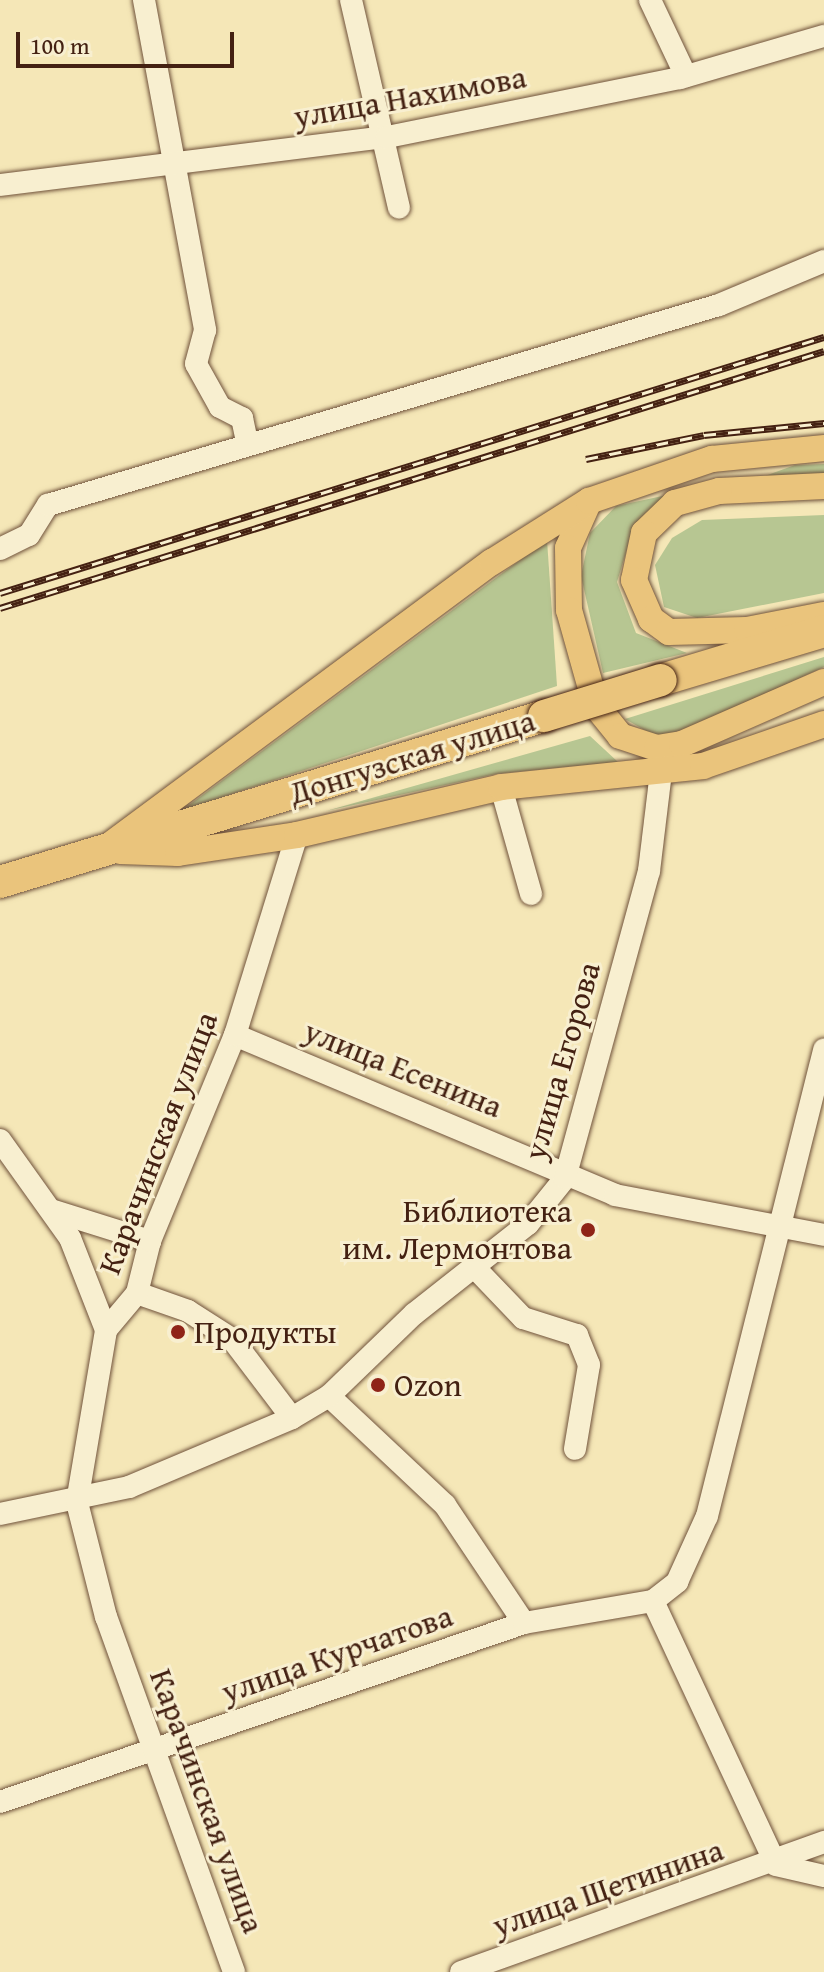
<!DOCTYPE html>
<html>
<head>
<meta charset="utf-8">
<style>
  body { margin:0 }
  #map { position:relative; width:824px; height:1972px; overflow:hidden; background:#f5e7b7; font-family:"Gentium Book Plus",serif }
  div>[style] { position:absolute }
  .green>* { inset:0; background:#b7c692 }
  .roads { filter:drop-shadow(0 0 2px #70523b) drop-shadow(0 0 2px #70523b) }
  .minor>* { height:22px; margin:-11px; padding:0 11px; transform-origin:11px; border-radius:11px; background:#f8efd0 }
  .major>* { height:26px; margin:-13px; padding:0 13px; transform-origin:13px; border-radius:13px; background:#eac47c }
  .highway>* { height:32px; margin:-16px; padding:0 16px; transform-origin:16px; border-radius:16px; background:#eac47c }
  .rail>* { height:7px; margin-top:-3.5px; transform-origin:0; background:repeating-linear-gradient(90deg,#f8efd0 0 12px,#442112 0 24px); box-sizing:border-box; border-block:2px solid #442112 }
  .bridges { filter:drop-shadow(0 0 2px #442112) drop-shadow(0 0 2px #442112) }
  .highway-bridge>* { height:32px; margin:-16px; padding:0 16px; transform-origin:16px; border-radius:16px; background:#eac47c }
  .dots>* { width:22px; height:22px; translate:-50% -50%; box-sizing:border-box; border:4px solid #f8efd0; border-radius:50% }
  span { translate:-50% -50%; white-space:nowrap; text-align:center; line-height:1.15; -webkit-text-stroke:6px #f8efd0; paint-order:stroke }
  .street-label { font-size:32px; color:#442112 }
  .poi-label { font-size:32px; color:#442112 }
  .right { translate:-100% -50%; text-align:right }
  .left { translate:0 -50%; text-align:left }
  .scale { position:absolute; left:16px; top:32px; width:218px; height:36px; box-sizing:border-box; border:4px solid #442112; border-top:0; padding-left:10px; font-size:24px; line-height:28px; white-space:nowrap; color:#442112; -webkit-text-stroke:6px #f8efd0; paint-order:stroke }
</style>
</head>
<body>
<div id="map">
  <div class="green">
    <div style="clip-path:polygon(824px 464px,824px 473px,759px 478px,795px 465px)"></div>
    <div style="clip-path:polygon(667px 495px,633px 530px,617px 582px,636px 633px,687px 653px,603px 673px,581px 576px,590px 533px,616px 506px)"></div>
    <div style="clip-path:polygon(824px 515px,824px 593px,697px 618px,664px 607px,655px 565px,672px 538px,702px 520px)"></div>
    <div style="clip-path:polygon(547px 540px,557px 686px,181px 811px)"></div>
    <div style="clip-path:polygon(824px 657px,824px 667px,682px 732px,655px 736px,625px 719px)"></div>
    <div style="clip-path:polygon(590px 736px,618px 762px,496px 774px,326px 811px)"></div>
  </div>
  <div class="roads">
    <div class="minor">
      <div style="left:144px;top:0;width:336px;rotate:79.5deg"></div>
      <div style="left:205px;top:330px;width:35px;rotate:105deg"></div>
      <div style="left:196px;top:364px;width:49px;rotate:60.8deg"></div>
      <div style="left:220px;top:407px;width:25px;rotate:27deg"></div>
      <div style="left:242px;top:418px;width:25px;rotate:78deg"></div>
      <div style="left:351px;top:0;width:213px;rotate:77deg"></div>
      <div style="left:650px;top:0;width:84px;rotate:64.7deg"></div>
      <div style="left:0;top:185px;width:390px;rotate:-7.1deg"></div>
      <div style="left:387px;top:137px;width:299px;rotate:-11.4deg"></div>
      <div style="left:680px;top:78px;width:150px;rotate:-16.3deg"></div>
      <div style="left:0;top:549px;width:32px;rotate:-26deg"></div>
      <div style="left:29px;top:535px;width:36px;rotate:-58deg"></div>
      <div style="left:48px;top:505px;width:700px;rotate:-16.6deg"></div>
      <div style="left:719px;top:305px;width:114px;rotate:-22.7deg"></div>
      <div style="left:501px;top:787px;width:111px;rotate:74.3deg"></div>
      <div style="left:235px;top:1035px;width:412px;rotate:22.8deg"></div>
      <div style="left:615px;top:1195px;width:213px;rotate:10.8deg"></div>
      <div style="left:0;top:1140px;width:120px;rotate:54.5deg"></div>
      <div style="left:70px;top:1238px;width:99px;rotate:68.6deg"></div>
      <div style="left:54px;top:1211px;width:101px;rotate:17.4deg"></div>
      <div style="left:476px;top:1269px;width:68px;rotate:46.2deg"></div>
      <div style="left:523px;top:1318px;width:57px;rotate:17.5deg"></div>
      <div style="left:577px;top:1335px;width:32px;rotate:68deg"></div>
      <div style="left:589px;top:1365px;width:85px;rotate:99.5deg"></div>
      <div style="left:137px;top:1293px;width:54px;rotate:19.4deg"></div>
      <div style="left:188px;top:1311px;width:52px;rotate:32.5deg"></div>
      <div style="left:232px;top:1339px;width:99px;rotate:52.8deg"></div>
      <div style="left:329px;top:1396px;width:159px;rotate:43.2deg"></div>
      <div style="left:445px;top:1505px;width:142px;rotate:56.2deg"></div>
      <div style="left:0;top:1514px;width:132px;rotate:-11.8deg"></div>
      <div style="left:129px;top:1487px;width:177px;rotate:-22.9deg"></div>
      <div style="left:292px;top:1418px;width:43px;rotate:-30.7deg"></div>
      <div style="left:329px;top:1396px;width:118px;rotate:-44deg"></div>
      <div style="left:414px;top:1314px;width:145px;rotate:-38.3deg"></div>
      <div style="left:528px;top:1224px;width:59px;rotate:-51.2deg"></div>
      <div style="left:565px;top:1178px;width:318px;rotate:-74.7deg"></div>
      <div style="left:649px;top:871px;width:100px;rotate:-83.1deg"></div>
      <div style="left:653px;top:1601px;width:291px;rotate:65deg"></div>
      <div style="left:0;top:1802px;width:554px;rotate:-18.86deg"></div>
      <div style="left:524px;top:1623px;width:131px;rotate:-9.7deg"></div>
      <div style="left:653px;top:1601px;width:31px;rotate:-38deg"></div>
      <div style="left:677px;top:1582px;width:72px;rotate:-65.6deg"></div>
      <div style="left:707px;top:1516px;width:481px;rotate:-75.9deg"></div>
      <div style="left:776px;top:1865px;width:49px;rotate:12.9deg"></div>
      <div style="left:234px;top:1972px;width:377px;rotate:-109.8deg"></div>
      <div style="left:106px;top:1617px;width:119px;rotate:-104.2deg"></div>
      <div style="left:77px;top:1502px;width:174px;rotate:-80.4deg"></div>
      <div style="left:106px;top:1330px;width:48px;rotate:-50deg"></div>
      <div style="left:137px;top:1293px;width:54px;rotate:-76deg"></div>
      <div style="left:150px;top:1241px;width:223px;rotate:-67.6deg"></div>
      <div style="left:235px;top:1035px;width:209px;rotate:-72.8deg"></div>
      <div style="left:461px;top:1972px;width:386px;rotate:-19.7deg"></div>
    </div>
    <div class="major">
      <div style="left:824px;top:486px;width:105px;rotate:177.3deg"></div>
      <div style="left:719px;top:491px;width:46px;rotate:164.7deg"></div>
      <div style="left:675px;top:503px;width:43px;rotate:135.9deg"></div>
      <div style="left:644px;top:533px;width:48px;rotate:102deg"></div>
      <div style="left:634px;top:580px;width:43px;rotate:66.4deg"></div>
      <div style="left:651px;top:619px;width:22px;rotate:36deg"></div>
      <div style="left:669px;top:632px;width:78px;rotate:-1.5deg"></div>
      <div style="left:747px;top:630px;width:78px;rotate:-11deg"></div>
      <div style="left:589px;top:501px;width:51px;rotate:114.1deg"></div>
      <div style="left:568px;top:548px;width:62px;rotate:89.1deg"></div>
      <div style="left:569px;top:610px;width:100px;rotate:74.3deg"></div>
      <div style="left:596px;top:706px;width:38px;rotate:51deg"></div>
      <div style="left:620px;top:736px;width:39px;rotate:18deg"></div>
      <div style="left:657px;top:748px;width:25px;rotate:-9deg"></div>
      <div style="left:682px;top:744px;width:155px;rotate:-23.6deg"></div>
      <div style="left:113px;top:843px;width:472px;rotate:-36.6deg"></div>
      <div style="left:492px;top:562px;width:115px;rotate:-32.2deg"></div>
      <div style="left:589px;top:501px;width:130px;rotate:-18.9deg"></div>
      <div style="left:712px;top:459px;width:113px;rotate:-5.6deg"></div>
      <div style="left:120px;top:851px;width:58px;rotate:2deg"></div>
      <div style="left:178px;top:853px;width:120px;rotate:-8.6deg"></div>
      <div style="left:297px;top:835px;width:210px;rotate:-13.2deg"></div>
      <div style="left:501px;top:787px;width:203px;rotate:-5.9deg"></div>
      <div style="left:703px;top:766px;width:128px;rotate:-19.1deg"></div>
    </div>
    <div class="highway">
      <div style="left:661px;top:680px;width:170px;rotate:-16.7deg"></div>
      <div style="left:0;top:882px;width:569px;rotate:-16.97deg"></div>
    </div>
  </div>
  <div class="rail">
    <div style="left:586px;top:459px;width:120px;rotate:-11.5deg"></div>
    <div style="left:704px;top:435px;width:121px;rotate:-5.7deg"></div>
    <div style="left:0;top:593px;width:863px;rotate:-17.26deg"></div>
    <div style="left:0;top:608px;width:863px;rotate:-17.32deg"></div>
  </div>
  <div class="bridges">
    <div class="highway-bridge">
      <div style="left:544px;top:716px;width:122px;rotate:-17.1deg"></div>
    </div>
  </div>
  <div class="dots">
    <div style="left:588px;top:1230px;background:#8f2418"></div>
    <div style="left:178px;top:1332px;background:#8f2418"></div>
    <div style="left:378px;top:1385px;background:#8f2418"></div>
  </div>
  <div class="street-label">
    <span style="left:410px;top:97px;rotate:-10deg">улица Нахимова</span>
    <span style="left:412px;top:757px;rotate:-17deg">Донгузская улица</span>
    <span style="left:562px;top:1061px;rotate:-74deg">улица Егорова</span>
    <span style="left:403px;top:1069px;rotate:22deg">улица Есенина</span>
    <span style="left:158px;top:1143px;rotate:-69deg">Карачинская улица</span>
    <span style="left:337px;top:1654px;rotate:-19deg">улица Курчатова</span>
    <span style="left:207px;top:1801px;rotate:70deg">Карачинская улица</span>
    <span style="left:608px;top:1888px;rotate:-19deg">улица Щетинина</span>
  </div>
  <div class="poi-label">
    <span class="right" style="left:572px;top:1230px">Библиотека<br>им. Лермонтова</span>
    <span class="left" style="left:194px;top:1332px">Продукты</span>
    <span class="left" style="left:394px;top:1385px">Ozon</span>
  </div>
  <div class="scale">100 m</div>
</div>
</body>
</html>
